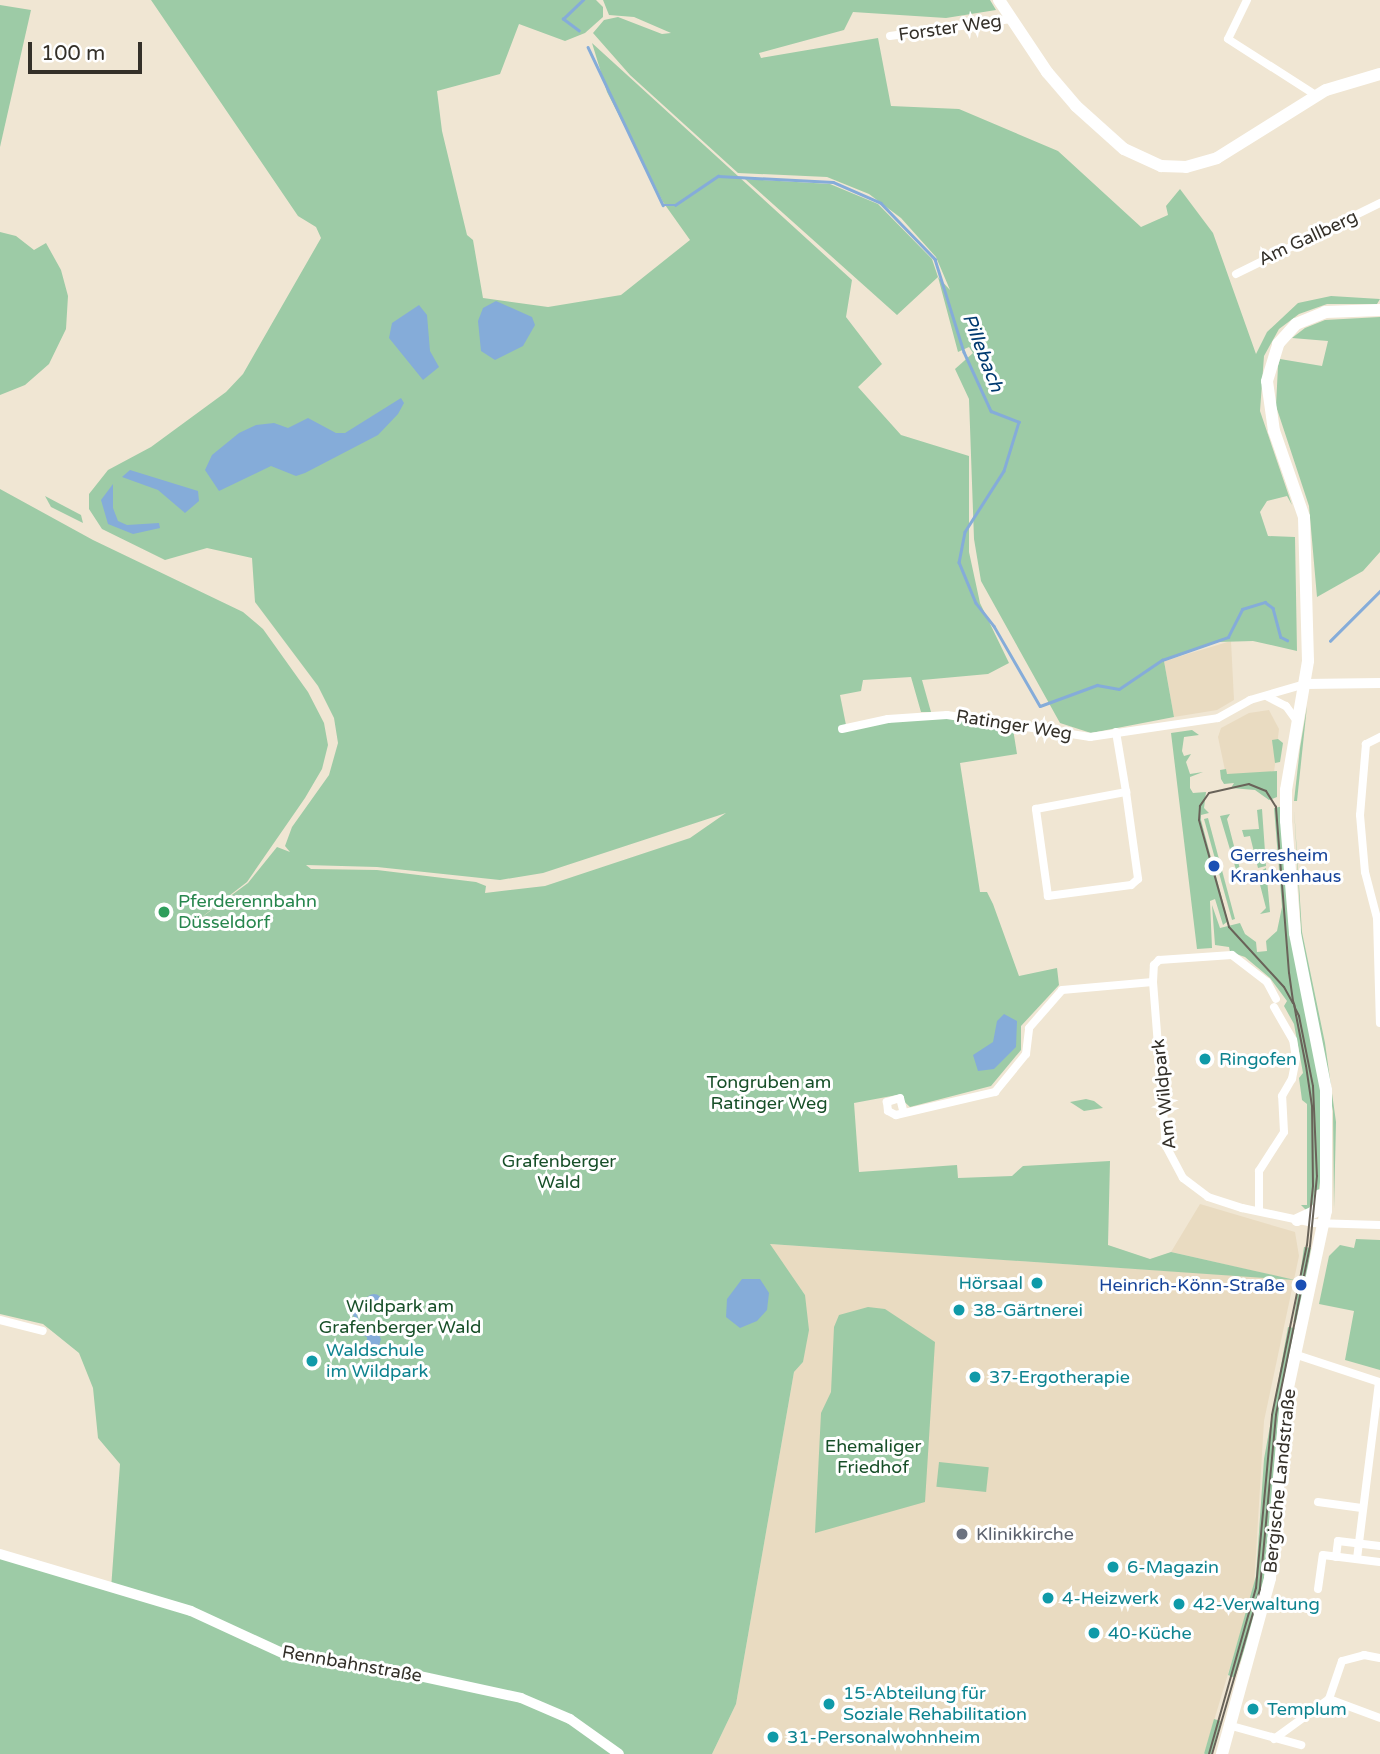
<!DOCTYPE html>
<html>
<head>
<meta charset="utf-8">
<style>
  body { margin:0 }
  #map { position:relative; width:1380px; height:1754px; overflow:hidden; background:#f0e6d3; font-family:"Varela Round",sans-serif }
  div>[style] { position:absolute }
  .built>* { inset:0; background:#e9dbc1 }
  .green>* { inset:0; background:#9dcba6; transform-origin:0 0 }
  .water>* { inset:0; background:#85acd9 }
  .round { border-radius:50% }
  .stream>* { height:2.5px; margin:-1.25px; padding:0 1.25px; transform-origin:1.25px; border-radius:1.25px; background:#85acd9 }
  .minor>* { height:8px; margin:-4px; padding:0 4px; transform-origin:4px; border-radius:4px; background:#fff }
  .tertiary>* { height:10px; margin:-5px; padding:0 5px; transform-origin:5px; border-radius:5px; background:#fff }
  .secondary>* { height:10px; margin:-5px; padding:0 5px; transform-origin:5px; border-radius:5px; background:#fff }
  .primary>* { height:12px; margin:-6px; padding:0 6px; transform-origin:6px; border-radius:6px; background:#fff }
  .tram>* { height:2px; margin:-1px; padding:0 1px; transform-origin:1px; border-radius:1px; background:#696359 }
  .dots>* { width:19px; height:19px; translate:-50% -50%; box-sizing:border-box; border:4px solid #fff; border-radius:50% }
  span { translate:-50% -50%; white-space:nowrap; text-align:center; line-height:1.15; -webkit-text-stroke:6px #fff; paint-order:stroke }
  .street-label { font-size:18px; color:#343029 }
  .transit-label { font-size:18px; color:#164399 }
  .left { translate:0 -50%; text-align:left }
  .right { translate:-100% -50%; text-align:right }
  .leisure-label { font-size:18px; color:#27864d }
  .culture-label { font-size:18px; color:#0d838f }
  .park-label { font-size:18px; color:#174f28 }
  .worship-label { font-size:18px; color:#5b616d }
  .water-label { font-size:19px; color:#003a70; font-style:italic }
  .scale { position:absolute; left:28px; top:42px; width:114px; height:32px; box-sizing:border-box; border:4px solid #343029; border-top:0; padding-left:9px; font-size:21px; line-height:24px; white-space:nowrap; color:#343029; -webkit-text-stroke:5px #fff; paint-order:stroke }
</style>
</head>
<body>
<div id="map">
  <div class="built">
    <div style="clip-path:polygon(1231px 641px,1234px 700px,1217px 710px,1174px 717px,1164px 661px)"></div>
    <div style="clip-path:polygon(1269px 710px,1279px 729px,1274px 773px,1226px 775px,1218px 737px,1221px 728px,1249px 713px)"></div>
    <div style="clip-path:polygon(1200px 1204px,1295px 1232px,1299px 1256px,1264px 1421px,1254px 1587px,1204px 1754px,712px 1754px,736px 1704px,794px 1372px,803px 1362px,805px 1295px,769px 1244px,1289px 1279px,1171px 1252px)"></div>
  </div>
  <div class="green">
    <div style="clip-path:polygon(evenodd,151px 0,596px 0,603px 7px,603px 17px,585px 33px,565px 41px,519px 24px,500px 74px,437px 91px,442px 131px,467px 235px,473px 240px,483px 298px,548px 307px,621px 295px,690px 240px,663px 202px,607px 92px,592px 43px,852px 280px,846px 317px,882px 364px,858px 387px,901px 435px,969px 456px,969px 552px,980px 603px,1009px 663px,988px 674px,922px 680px,931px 712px,921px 712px,911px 677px,863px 680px,861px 691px,840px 695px,847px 730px,899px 718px,945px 717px,1013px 729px,1017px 754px,960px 763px,980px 892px,987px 892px,993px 904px,1019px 976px,1057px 968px,1059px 985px,1021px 1026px,1021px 1050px,991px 1086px,910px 1107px,897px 1095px,854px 1103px,859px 1172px,957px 1165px,958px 1178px,1012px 1176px,1023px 1166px,1110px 1161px,1108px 1245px,1150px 1259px,1171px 1252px,1295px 1280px,770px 1244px,805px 1295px,809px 1330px,803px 1362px,794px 1372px,736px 1704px,712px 1754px,0 1754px,0 1557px,111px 1589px,120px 1464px,98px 1438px,93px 1388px,79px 1353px,43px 1324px,0 1314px,0 489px,93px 540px,243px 612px,263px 629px,308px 692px,324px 723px,328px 745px,322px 769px,305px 798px,247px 882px,194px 923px,248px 883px,277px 847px,290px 852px,285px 846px,292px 827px,329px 775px,338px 743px,334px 718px,318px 686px,255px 602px,252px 558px,207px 548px,165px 560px,102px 529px,89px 509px,89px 494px,108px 470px,151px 447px,226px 392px,243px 374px,321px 238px,316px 227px,298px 216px,151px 0,726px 813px,690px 838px,545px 886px,485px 893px,486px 886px,476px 882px,377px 870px,311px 869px,306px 865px,377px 867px,500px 880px,543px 873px,726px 813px)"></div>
    <div style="clip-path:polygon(603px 0,990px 0,996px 10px,946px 18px,853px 12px,844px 30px,759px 53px,761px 58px,878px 38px,891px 106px,959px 109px,1058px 151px,1141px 227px,1168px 215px,1166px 206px,1180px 189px,1213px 233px,1256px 354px,1267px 332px,1298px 303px,1331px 296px,1380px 299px,1377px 304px,1327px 304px,1299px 314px,1279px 329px,1264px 356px,1260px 411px,1292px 505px,1287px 496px,1267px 501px,1260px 512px,1268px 536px,1295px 537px,1297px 651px,1253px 641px,1218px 642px,1164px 661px,1174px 717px,1091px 733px,1060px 723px,981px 581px,974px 539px,969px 399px,955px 369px,973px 353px,969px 347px,958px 352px,938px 277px,897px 315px,745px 179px,830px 184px,878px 204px,932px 259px,938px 277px,950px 290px,936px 257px,901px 218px,869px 194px,827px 177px,738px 173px,630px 75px,593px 33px,604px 20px,618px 17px,662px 34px,671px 33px,634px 17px,609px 15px)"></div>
    <div style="clip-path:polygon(0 5px,31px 10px,0 147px)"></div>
    <div style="clip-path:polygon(0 232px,16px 236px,34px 250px,46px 243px,61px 270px,68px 296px,66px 329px,49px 364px,25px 385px,0 395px)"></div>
    <div style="clip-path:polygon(1380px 317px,1380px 552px,1363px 571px,1317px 597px,1309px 506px,1276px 406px,1278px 366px,1280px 359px,1322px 366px,1328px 341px,1292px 338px,1305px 328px,1325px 320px)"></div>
    <div style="clip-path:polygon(45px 496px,81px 515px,83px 523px,51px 507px)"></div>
    <div style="clip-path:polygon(1307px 706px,1297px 801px,1294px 801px,1300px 748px)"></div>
    <div style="clip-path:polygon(1192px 730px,1199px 735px,1184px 737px,1182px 751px,1184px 756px,1191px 754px,1186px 762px,1190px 774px,1203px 772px,1190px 777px,1190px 788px,1193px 793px,1206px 792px,1204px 808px,1209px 813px,1201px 815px,1201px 820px,1228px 921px,1223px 925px,1215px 899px,1210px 901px,1212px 948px,1197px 949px,1171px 733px)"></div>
    <div style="clip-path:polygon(1278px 739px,1283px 743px,1280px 762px,1275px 763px,1272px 740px)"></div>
    <div style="clip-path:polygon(1226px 769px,1227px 774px,1277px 771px,1277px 797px,1269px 800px,1255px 790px,1231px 788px,1234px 783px,1224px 784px,1221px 779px,1220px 770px)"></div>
    <div style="clip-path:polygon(1284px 806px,1321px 1088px,1320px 1182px,1317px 1205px,1310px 1205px,1309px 1213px,1301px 1205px,1307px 1205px,1307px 1104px,1302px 1100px,1299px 1078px,1303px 1073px,1294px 1024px,1284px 1006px,1287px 1001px,1270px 978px,1245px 957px,1230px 952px,1229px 947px,1215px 945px,1212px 905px,1220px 928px,1240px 923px,1245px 934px,1256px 942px,1257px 952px,1267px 951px,1266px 941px,1277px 931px,1282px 907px,1274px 808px)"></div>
    <div style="clip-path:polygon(1294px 807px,1302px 932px,1325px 1043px,1336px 1122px,1334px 1209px,1333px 1111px,1302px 949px)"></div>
    <div style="clip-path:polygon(1262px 809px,1266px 866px,1258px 868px,1250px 836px,1244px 837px,1242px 830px,1259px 829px,1257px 810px)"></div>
    <div style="clip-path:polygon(1230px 814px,1227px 819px,1241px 873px,1237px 873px,1220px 816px)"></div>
    <div style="clip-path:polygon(1208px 818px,1235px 919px,1232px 920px,1204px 819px)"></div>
    <div style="clip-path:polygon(1266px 868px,1270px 912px,1260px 914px,1266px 908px,1257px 873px)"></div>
    <div style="clip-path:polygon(1086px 1099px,1094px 1101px,1103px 1108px,1084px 1111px,1070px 1102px)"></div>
    <div style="clip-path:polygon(1356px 1239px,1380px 1240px,1380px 1370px,1345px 1360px,1354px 1311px,1319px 1304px,1329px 1256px,1340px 1245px,1354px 1248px)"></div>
    <div style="left:1304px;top:1247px;width:7px;height:76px;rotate:8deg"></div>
    <div style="clip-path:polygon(868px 1307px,885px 1309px,935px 1342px,925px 1502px,815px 1533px,821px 1413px,831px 1392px,834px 1327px,839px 1315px)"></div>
    <div style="clip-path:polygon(1288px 1327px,1295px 1328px,1278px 1420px,1267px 1564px,1257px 1613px,1231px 1689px,1235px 1678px,1228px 1675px,1256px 1576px,1264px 1459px)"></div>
    <div style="left:939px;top:1462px;width:50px;height:25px;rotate:6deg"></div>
    <div style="left:1214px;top:1719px;width:7px;height:36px;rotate:16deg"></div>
  </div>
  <div class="water">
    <div style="clip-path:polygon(496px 301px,532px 317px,535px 325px,523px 346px,495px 360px,481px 351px,478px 321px,483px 308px)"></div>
    <div style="clip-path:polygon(419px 305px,427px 315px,430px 351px,439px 367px,423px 380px,389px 338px,392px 323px)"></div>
    <div style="clip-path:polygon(401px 398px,404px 403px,398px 414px,378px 435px,305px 473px,296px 476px,271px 466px,219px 491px,205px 470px,212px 455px,239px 433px,256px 425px,274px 423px,288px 428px,308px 418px,336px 433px,345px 433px)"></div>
    <div style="clip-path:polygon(130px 470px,198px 491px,199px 501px,185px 513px,158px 490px,122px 477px)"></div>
    <div style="clip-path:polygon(113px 484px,113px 508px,118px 521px,127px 525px,159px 523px,160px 528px,133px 534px,108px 524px,101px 500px)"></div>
    <div style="clip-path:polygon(1004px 1014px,1017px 1021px,1016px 1047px,994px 1069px,978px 1071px,973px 1055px,993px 1042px,997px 1021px)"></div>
    <div style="clip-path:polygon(742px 1279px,760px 1279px,769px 1293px,767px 1310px,757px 1321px,740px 1328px,726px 1317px,727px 1299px)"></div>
    <div class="round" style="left:366px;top:1294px;width:16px;height:16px"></div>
    <div style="clip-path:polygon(360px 1325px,374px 1327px,381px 1339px,379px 1346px,367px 1345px,367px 1337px,357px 1333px)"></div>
  </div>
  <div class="stream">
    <div style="left:579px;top:31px;width:20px;rotate:-143deg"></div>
    <div style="left:563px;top:19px;width:28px;rotate:-44deg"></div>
    <div style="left:588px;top:47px;width:175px;rotate:64.6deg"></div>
    <div style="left:663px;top:205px;width:12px"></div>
    <div style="left:675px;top:205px;width:52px;rotate:-34deg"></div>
    <div style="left:718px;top:176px;width:115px;rotate:3deg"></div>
    <div style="left:833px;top:182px;width:52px;rotate:23.6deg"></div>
    <div style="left:881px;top:203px;width:78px;rotate:46deg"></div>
    <div style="left:935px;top:259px;width:97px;rotate:72.7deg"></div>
    <div style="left:964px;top:352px;width:65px;rotate:65.4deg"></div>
    <div style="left:991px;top:411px;width:30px;rotate:21deg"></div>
    <div style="left:1019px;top:422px;width:51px;rotate:107deg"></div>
    <div style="left:1004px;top:471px;width:72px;rotate:122.6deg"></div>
    <div style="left:965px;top:532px;width:31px;rotate:101deg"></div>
    <div style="left:959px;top:562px;width:44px;rotate:67.5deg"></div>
    <div style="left:976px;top:603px;width:29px;rotate:52deg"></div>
    <div style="left:994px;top:626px;width:92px;rotate:60.1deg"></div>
    <div style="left:1040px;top:706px;width:61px;rotate:-20.2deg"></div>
    <div style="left:1097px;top:685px;width:22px;rotate:10deg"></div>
    <div style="left:1119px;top:689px;width:52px;rotate:-34deg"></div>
    <div style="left:1162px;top:660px;width:70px;rotate:-19.2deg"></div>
    <div style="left:1228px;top:637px;width:31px;rotate:-63deg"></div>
    <div style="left:1242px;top:609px;width:24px;rotate:-17deg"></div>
    <div style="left:1265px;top:602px;width:10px;rotate:37deg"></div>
    <div style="left:1273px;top:608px;width:30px;rotate:75deg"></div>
    <div style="left:1281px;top:637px;width:7px;rotate:27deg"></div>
    <div style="left:1330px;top:641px;width:71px;rotate:-45deg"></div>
    <div style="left:359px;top:1325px;width:12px;rotate:-114deg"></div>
    <div style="left:354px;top:1314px;width:16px;rotate:-35deg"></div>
  </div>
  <div class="minor">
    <div style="left:1247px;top:0;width:43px;rotate:116deg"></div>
    <div style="left:1228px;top:39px;width:106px;rotate:32.6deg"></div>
    <div style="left:890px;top:36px;width:122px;rotate:-8deg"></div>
    <div style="left:1236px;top:274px;width:161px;rotate:-26.2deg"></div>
    <div style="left:1268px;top:697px;width:20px;rotate:27deg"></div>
    <div style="left:1286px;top:706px;width:19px;rotate:54deg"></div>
    <div style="left:842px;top:729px;width:47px;rotate:-12.3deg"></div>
    <div style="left:888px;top:719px;width:59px;rotate:-3.9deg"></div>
    <div style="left:947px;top:715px;width:145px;rotate:8.7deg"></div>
    <div style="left:1090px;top:737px;width:129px;rotate:-8.4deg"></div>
    <div style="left:1218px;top:718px;width:37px;rotate:-29deg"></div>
    <div style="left:1250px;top:700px;width:57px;rotate:-16.2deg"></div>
    <div style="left:1116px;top:732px;width:61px;rotate:80.5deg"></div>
    <div style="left:1126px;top:792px;width:88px;rotate:82.1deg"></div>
    <div style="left:1138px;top:879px;width:9px;rotate:139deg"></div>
    <div style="left:1131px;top:885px;width:84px;rotate:172.5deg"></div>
    <div style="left:1048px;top:896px;width:88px;rotate:-97.9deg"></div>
    <div style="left:1036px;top:809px;width:92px;rotate:-10.7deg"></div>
    <div style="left:1380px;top:737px;width:16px;rotate:153deg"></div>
    <div style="left:1366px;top:744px;width:71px;rotate:94.8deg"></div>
    <div style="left:1360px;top:815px;width:57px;rotate:85deg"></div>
    <div style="left:1365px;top:872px;width:48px;rotate:75.4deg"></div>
    <div style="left:1377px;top:918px;width:105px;rotate:88.4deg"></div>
    <div style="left:1153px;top:982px;width:17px;rotate:-87deg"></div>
    <div style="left:1154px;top:965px;width:7px;rotate:-45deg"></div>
    <div style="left:1159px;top:960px;width:73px;rotate:-3.9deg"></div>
    <div style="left:1232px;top:955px;width:44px;rotate:37.6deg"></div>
    <div style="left:1267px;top:982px;width:19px;rotate:62deg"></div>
    <div style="left:903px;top:1110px;width:12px;rotate:-104deg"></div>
    <div style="left:900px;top:1098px;width:14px;rotate:163deg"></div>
    <div style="left:887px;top:1102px;width:9px;rotate:84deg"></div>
    <div style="left:888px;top:1111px;width:9px;rotate:27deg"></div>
    <div style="left:896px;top:1115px;width:102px;rotate:-13.1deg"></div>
    <div style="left:995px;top:1092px;width:49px;rotate:-50.8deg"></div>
    <div style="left:1026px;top:1054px;width:26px;rotate:-83deg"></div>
    <div style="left:1029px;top:1028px;width:50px;rotate:-49deg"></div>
    <div style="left:1062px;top:990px;width:91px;rotate:-5deg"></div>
    <div style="left:1153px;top:982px;width:165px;rotate:85.5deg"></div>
    <div style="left:1166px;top:1146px;width:36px;rotate:62deg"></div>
    <div style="left:1183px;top:1178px;width:31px;rotate:37deg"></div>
    <div style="left:1208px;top:1197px;width:36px;rotate:18deg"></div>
    <div style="left:1242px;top:1208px;width:73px;rotate:11.9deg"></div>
    <div style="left:1313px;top:1223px;width:67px;rotate:1.7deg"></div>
    <div style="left:1259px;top:1211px;width:40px;rotate:-90deg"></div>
    <div style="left:1259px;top:1171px;width:46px;rotate:-57.3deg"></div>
    <div style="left:1284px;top:1132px;width:36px;rotate:-93deg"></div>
    <div style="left:1282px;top:1096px;width:20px;rotate:-60deg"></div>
    <div style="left:1292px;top:1079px;width:21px;rotate:-79deg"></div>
    <div style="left:1296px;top:1058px;width:18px;rotate:-99deg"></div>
    <div style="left:1293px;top:1040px;width:38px;rotate:-120deg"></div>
    <div style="left:0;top:1320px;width:44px;rotate:14.3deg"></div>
    <div style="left:1297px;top:1355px;width:86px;rotate:18.2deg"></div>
    <div style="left:1379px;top:1382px;width:178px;rotate:97.1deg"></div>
    <div style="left:1318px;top:1502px;width:44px;rotate:7.8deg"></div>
    <div style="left:1336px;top:1557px;width:16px;rotate:-83deg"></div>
    <div style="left:1338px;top:1541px;width:42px;rotate:6.8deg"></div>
    <div style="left:1318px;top:1589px;width:34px;rotate:-82deg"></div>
    <div style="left:1323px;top:1555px;width:57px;rotate:7deg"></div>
    <div style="left:1329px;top:1699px;width:40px;rotate:-71.1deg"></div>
    <div style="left:1342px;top:1661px;width:23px;rotate:-15deg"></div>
    <div style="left:1364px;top:1655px;width:16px;rotate:11deg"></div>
    <div style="left:1329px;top:1699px;width:54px;rotate:20.4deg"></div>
    <div style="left:1228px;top:1725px;width:76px;rotate:15.3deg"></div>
    <div style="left:1274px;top:1739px;width:68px;rotate:-36deg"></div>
  </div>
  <div class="tertiary">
    <div style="left:0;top:1554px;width:199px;rotate:16.6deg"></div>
    <div style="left:191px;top:1611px;width:110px;rotate:24.7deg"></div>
    <div style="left:291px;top:1657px;width:97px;rotate:7.1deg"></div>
    <div style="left:387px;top:1669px;width:137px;rotate:12.2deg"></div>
    <div style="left:521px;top:1698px;width:53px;rotate:23.2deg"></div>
    <div style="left:570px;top:1719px;width:60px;rotate:35.5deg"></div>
  </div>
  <div class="secondary">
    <div style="left:1305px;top:684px;width:75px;rotate:-0.8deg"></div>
  </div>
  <div class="primary">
    <div style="left:999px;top:0;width:87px;rotate:56.3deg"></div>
    <div style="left:1047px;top:72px;width:45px;rotate:49.5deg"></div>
    <div style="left:1076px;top:106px;width:64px;rotate:41.9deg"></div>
    <div style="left:1124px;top:149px;width:41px;rotate:24.7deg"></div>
    <div style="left:1161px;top:166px;width:25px;rotate:2deg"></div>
    <div style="left:1186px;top:167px;width:32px;rotate:-16deg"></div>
    <div style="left:1217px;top:158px;width:128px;rotate:-32deg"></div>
    <div style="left:1326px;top:90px;width:56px;rotate:-16.5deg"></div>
    <div style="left:1297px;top:1220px;width:23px;rotate:-25deg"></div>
    <div style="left:1318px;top:1210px;width:15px;rotate:-82deg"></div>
    <div style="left:1222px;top:1754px;width:182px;rotate:-74.7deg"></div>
    <div style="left:1270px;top:1578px;width:182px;rotate:-84.9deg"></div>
    <div style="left:1286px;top:1397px;width:190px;rotate:-77.9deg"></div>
    <div style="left:1326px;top:1211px;width:121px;rotate:-90deg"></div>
    <div style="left:1326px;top:1090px;width:160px;rotate:-101.2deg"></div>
    <div style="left:1295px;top:933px;width:112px;rotate:-94.6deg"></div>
    <div style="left:1286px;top:821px;width:31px;rotate:-90deg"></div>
    <div style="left:1286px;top:790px;width:131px;rotate:-80.3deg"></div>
    <div style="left:1308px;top:661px;width:144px;rotate:-91.6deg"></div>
    <div style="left:1304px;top:517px;width:91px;rotate:-109.2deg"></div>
    <div style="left:1274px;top:431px;width:50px;rotate:-98deg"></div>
    <div style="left:1267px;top:381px;width:39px;rotate:-73deg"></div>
    <div style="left:1278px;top:344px;width:27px;rotate:-48deg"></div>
    <div style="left:1296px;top:324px;width:31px;rotate:-22deg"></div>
    <div style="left:1325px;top:312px;width:55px;rotate:-2.1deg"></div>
  </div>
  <div class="tram">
    <div style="left:1209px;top:1754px;width:173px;rotate:-74.2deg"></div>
    <div style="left:1256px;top:1588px;width:174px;rotate:-84.7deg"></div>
    <div style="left:1272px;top:1415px;width:174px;rotate:-78.4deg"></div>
    <div style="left:1307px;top:1245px;width:59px;rotate:-84.2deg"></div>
    <div style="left:1313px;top:1186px;width:80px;rotate:-90.7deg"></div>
    <div style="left:1312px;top:1106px;width:40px;rotate:-98.5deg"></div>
    <div style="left:1306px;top:1066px;width:52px;rotate:-101.1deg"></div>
    <div style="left:1296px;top:1015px;width:11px;rotate:-100deg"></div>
    <div style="left:1294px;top:1004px;width:3px;rotate:-108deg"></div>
    <div style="left:1293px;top:1001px;width:28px;rotate:-98deg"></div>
    <div style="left:1289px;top:973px;width:167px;rotate:-94.5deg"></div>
    <div style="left:1276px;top:807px;width:19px;rotate:-122deg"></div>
    <div style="left:1266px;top:791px;width:18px;rotate:-158deg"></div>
    <div style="left:1249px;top:784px;width:41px;rotate:167.3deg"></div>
    <div style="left:1209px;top:793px;width:16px;rotate:125deg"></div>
    <div style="left:1200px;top:806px;width:14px;rotate:94deg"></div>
    <div style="left:1199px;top:820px;width:111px;rotate:74.3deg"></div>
    <div style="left:1229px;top:927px;width:81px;rotate:47.5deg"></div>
    <div style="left:1284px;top:987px;width:18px;rotate:61deg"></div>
    <div style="left:1293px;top:1003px;width:1px;rotate:45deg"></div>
    <div style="left:1294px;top:1004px;width:4px;rotate:76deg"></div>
    <div style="left:1295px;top:1008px;width:9px;rotate:63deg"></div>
    <div style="left:1299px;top:1016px;width:71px;rotate:78.7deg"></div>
    <div style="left:1313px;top:1086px;width:90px;rotate:87.5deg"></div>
    <div style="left:1317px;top:1176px;width:70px;rotate:95.7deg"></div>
    <div style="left:1310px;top:1246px;width:172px;rotate:101.4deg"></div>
    <div style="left:1276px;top:1415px;width:175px;rotate:95.3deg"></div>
    <div style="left:1260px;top:1589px;width:172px;rotate:106.2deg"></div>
  </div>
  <div class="dots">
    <div style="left:1214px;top:866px;background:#1a4fb4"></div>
    <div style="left:164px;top:912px;background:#2e9e5b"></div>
    <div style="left:1205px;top:1059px;background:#0f9aa8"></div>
    <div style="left:1037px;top:1283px;background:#0f9aa8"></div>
    <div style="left:1301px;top:1285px;background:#1a4fb4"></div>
    <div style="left:959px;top:1310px;background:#0f9aa8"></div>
    <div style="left:312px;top:1361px;background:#0f9aa8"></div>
    <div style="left:975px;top:1377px;background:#0f9aa8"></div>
    <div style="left:962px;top:1534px;background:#6b7280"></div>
    <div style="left:1113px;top:1567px;background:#0f9aa8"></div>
    <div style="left:1048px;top:1598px;background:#0f9aa8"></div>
    <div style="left:1179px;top:1604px;background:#0f9aa8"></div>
    <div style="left:1094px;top:1633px;background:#0f9aa8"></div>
    <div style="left:829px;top:1704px;background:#0f9aa8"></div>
    <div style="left:1253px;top:1709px;background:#0f9aa8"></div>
    <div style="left:773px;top:1737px;background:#0f9aa8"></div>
  </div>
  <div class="street-label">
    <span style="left:950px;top:28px;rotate:-8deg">Forster Weg</span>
    <span style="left:1308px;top:238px;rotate:-25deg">Am Gallberg</span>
    <span style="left:1014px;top:725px;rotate:9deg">Ratinger Weg</span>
    <span style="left:1164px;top:1094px;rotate:-96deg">Am Wildpark</span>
    <span style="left:1280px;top:1481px;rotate:-84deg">Bergische Landstraße</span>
    <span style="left:352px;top:1664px;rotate:10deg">Rennbahnstraße</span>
  </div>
  <div class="transit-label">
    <span class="left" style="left:1230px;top:866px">Gerresheim<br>Krankenhaus</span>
    <span class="right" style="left:1285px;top:1285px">Heinrich-Könn-Straße</span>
  </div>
  <div class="leisure-label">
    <span class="left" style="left:178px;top:912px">Pferderennbahn<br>Düsseldorf</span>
  </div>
  <div class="culture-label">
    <span class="left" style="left:1219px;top:1059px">Ringofen</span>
    <span class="right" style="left:1023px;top:1283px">Hörsaal</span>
    <span class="left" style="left:973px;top:1310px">38-Gärtnerei</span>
    <span class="left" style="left:326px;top:1361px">Waldschule<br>im Wildpark</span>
    <span class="left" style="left:989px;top:1377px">37-Ergotherapie</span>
    <span class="left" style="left:1127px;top:1567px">6-Magazin</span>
    <span class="left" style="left:1062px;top:1598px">4-Heizwerk</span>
    <span class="left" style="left:1193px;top:1604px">42-Verwaltung</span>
    <span class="left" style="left:1108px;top:1633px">40-Küche</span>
    <span class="left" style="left:843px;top:1704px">15-Abteilung für<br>Soziale Rehabilitation</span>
    <span class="left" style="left:1267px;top:1709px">Templum</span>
    <span class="left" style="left:787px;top:1737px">31-Personalwohnheim</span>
  </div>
  <div class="park-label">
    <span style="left:769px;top:1093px">Tongruben am<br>Ratinger Weg</span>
    <span style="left:559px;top:1172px">Grafenberger<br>Wald</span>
    <span style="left:400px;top:1317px">Wildpark am<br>Grafenberger Wald</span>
    <span style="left:873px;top:1457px">Ehemaliger<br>Friedhof</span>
  </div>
  <div class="worship-label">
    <span class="left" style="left:976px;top:1534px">Klinikkirche</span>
  </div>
  <div class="water-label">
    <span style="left:982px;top:353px;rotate:69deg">Pillebach</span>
  </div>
  <div class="scale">100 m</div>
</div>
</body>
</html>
